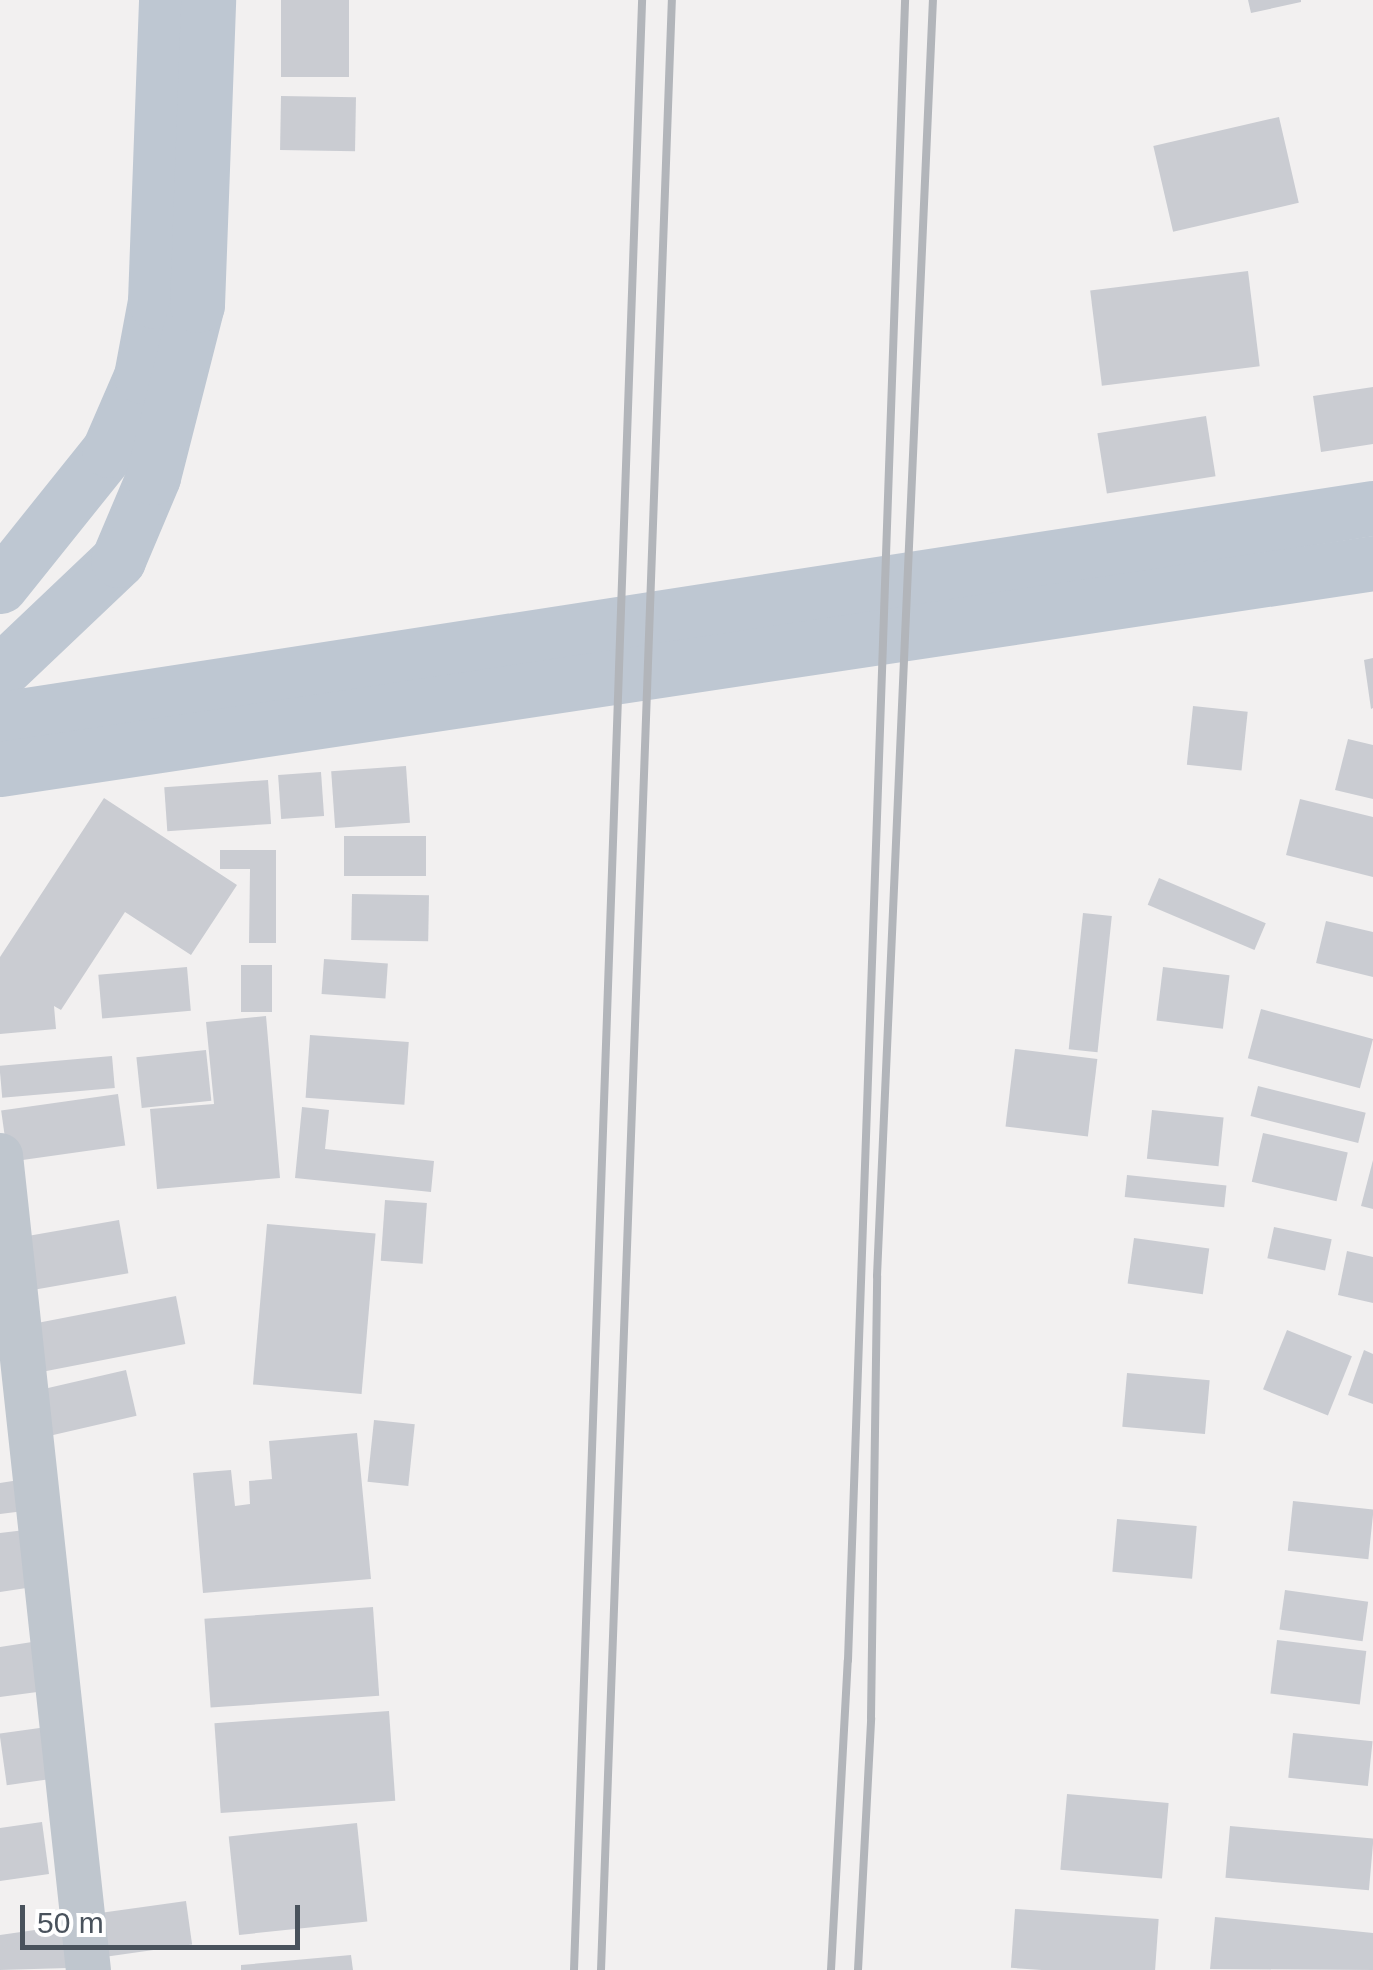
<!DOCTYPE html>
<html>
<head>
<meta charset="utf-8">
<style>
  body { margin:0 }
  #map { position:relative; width:1373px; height:1970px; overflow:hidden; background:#f2f0f0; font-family:Arial,sans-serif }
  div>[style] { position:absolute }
  .building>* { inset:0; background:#caccd2; transform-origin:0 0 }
  .street>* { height:45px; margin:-22.5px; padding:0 22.5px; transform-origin:22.5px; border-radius:22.5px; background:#bfc6ce }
  .secondary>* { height:55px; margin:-27.5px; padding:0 27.5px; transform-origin:27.5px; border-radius:27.5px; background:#bec7d2 }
  .rail>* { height:8px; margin:-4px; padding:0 4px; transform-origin:4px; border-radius:4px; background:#b2b5ba }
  span { translate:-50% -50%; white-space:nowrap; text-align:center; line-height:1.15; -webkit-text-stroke:8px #fff; paint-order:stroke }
  .scale { position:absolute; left:20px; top:1905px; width:280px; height:45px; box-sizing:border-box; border:5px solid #49525c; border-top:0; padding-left:12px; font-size:30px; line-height:35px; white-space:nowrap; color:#49525c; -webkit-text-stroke:8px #fff; paint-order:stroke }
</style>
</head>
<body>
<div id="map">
  <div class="building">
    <div style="left:281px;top:0;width:68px;height:77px"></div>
    <div style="clip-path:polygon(1248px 0,1301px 0,1301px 2px,1251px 13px)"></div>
    <div style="left:281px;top:96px;width:75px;height:54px;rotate:1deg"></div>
    <div style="left:1279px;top:117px;width:88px;height:129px;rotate:77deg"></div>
    <div style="left:1248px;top:271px;width:96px;height:159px;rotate:83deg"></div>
    <div style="clip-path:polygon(1373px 387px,1373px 444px,1321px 452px,1313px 396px)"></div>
    <div style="left:1206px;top:416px;width:61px;height:110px;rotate:81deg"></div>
    <div style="clip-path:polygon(1373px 658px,1373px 708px,1371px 709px,1364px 660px)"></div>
    <div style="left:1193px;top:706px;width:55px;height:59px;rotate:6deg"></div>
    <div style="clip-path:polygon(1348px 739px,1373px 745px,1373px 799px,1335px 790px)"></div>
    <div style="left:406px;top:766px;width:57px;height:75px;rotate:86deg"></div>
    <div style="left:321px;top:772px;width:44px;height:43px;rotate:86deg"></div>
    <div style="left:268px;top:780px;width:44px;height:104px;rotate:86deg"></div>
    <div style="clip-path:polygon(104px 798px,237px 885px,191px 955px,125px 912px,61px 1010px,54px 1006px,56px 1029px,0 1034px,0 957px)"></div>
    <div style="clip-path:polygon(1300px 799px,1373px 817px,1373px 877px,1286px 855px)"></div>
    <div style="left:344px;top:836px;width:82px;height:40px"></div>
    <div style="clip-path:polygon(220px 850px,276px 850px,276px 943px,249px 943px,250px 869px,220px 869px)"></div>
    <div style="left:1159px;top:878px;width:116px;height:29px;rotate:23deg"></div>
    <div style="left:352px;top:894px;width:77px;height:46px;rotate:1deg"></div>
    <div style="left:1083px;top:913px;width:29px;height:137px;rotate:6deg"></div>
    <div style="clip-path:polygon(1326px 921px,1373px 932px,1373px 977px,1316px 963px)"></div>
    <div style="left:324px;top:959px;width:64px;height:35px;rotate:4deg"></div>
    <div style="left:241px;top:965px;width:31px;height:47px"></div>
    <div style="left:187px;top:967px;width:44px;height:89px;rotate:85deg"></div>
    <div style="left:1163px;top:967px;width:67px;height:54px;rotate:7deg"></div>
    <div style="left:1261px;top:1009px;width:116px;height:51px;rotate:15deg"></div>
    <div style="clip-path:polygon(266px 1016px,280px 1178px,157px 1189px,150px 1109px,214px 1104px,206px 1022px)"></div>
    <div style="left:310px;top:1035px;width:99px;height:63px;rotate:4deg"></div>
    <div style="left:1015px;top:1049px;width:83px;height:78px;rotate:7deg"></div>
    <div style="left:206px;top:1050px;width:51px;height:70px;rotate:84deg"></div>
    <div style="left:112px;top:1056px;width:32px;height:113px;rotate:85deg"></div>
    <div style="left:1258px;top:1086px;width:111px;height:31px;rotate:14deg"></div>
    <div style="left:118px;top:1094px;width:52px;height:118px;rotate:82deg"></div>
    <div style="clip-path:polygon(302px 1107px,329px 1110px,325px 1149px,434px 1161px,431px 1192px,295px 1178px)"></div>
    <div style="left:1152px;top:1110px;width:72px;height:49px;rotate:6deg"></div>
    <div style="left:1263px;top:1133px;width:87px;height:50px;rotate:13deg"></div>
    <div style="clip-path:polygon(1373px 1160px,1373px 1209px,1361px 1206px)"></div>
    <div style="left:1127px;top:1175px;width:100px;height:22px;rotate:6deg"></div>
    <div style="left:385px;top:1200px;width:42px;height:61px;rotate:4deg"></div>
    <div style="left:119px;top:1220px;width:54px;height:100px;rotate:80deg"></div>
    <div style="left:267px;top:1224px;width:109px;height:161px;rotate:5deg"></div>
    <div style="left:1274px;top:1227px;width:59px;height:32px;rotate:12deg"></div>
    <div style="left:1134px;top:1238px;width:76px;height:46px;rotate:8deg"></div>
    <div style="clip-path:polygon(1347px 1251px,1373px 1257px,1373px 1303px,1338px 1295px)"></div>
    <div style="left:176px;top:1296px;width:49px;height:148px;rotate:79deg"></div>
    <div style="left:1287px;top:1330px;width:70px;height:64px;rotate:22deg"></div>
    <div style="clip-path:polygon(1364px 1350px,1373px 1354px,1373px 1404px,1348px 1395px)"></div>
    <div style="left:126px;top:1370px;width:47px;height:90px;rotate:77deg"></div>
    <div style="left:1127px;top:1373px;width:83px;height:54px;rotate:5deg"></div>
    <div style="left:374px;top:1420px;width:41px;height:62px;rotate:6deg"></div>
    <div style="clip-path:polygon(357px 1433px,371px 1579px,203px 1593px,193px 1473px,231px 1470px,235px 1506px,250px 1504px,249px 1481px,272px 1479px,269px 1441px)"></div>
    <div style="clip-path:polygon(19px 1480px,24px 1511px,0 1514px,0 1483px)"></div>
    <div style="left:1293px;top:1501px;width:81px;height:50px;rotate:6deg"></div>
    <div style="left:1117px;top:1519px;width:80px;height:53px;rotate:5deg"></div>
    <div style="clip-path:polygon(25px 1530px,33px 1587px,0 1592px,0 1533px)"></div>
    <div style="left:1285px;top:1590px;width:84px;height:40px;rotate:8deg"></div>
    <div style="left:373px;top:1607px;width:89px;height:169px;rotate:86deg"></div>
    <div style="clip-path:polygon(45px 1640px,52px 1690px,0 1697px,0 1647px)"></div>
    <div style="left:1277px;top:1640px;width:90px;height:54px;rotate:7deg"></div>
    <div style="left:389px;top:1711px;width:90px;height:175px;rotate:86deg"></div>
    <div style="left:54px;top:1726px;width:52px;height:55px;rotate:82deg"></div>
    <div style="left:1293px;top:1733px;width:80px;height:45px;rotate:6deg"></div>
    <div style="left:1067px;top:1794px;width:102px;height:76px;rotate:5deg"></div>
    <div style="clip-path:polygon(42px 1822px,49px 1874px,0 1881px,0 1828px)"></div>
    <div style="left:357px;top:1823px;width:99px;height:129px;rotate:84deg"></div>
    <div style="left:1230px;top:1826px;width:144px;height:52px;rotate:5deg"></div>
    <div style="left:186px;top:1901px;width:44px;height:96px;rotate:82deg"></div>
    <div style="left:1015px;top:1909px;width:144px;height:59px;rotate:4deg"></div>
    <div style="clip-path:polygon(1215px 1917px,1373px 1933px,1373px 1970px,1210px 1969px)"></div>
    <div style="clip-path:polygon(63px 1926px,68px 1968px,0 1970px,0 1935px)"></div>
    <div style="clip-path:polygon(351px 1955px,353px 1970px,241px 1970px,241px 1965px)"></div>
  </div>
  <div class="street">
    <div style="left:0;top:1155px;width:820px;rotate:83.84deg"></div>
  </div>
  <div class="secondary">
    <div style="left:0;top:586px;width:174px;rotate:-51.3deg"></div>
    <div style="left:109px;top:450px;width:81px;rotate:-66.6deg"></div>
    <div style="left:141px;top:376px;width:76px;rotate:-79.4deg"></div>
    <div style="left:155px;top:301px;width:301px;rotate:-87.9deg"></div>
    <div style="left:0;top:672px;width:163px;rotate:-43.5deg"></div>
    <div style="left:118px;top:560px;width:90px;rotate:-67.1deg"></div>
    <div style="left:153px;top:477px;width:178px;rotate:-75.7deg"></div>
    <div style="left:197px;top:305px;width:305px;rotate:-87.9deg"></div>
    <div style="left:0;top:719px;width:1389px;rotate:-8.74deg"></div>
    <div style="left:0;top:769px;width:1388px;rotate:-8.53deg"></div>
  </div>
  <div class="rail">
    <div style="left:574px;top:1970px;width:1971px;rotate:-88.02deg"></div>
    <div style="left:601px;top:1970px;width:1971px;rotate:-87.94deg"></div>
    <div style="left:831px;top:1970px;width:310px;rotate:-86.9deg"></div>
    <div style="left:848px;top:1660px;width:1661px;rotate:-88.03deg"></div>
    <div style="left:858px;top:1970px;width:252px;rotate:-87deg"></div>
    <div style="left:871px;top:1718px;width:442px;rotate:-89.2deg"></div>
    <div style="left:877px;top:1276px;width:1277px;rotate:-87.49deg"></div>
  </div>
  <div class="scale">50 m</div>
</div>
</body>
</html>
